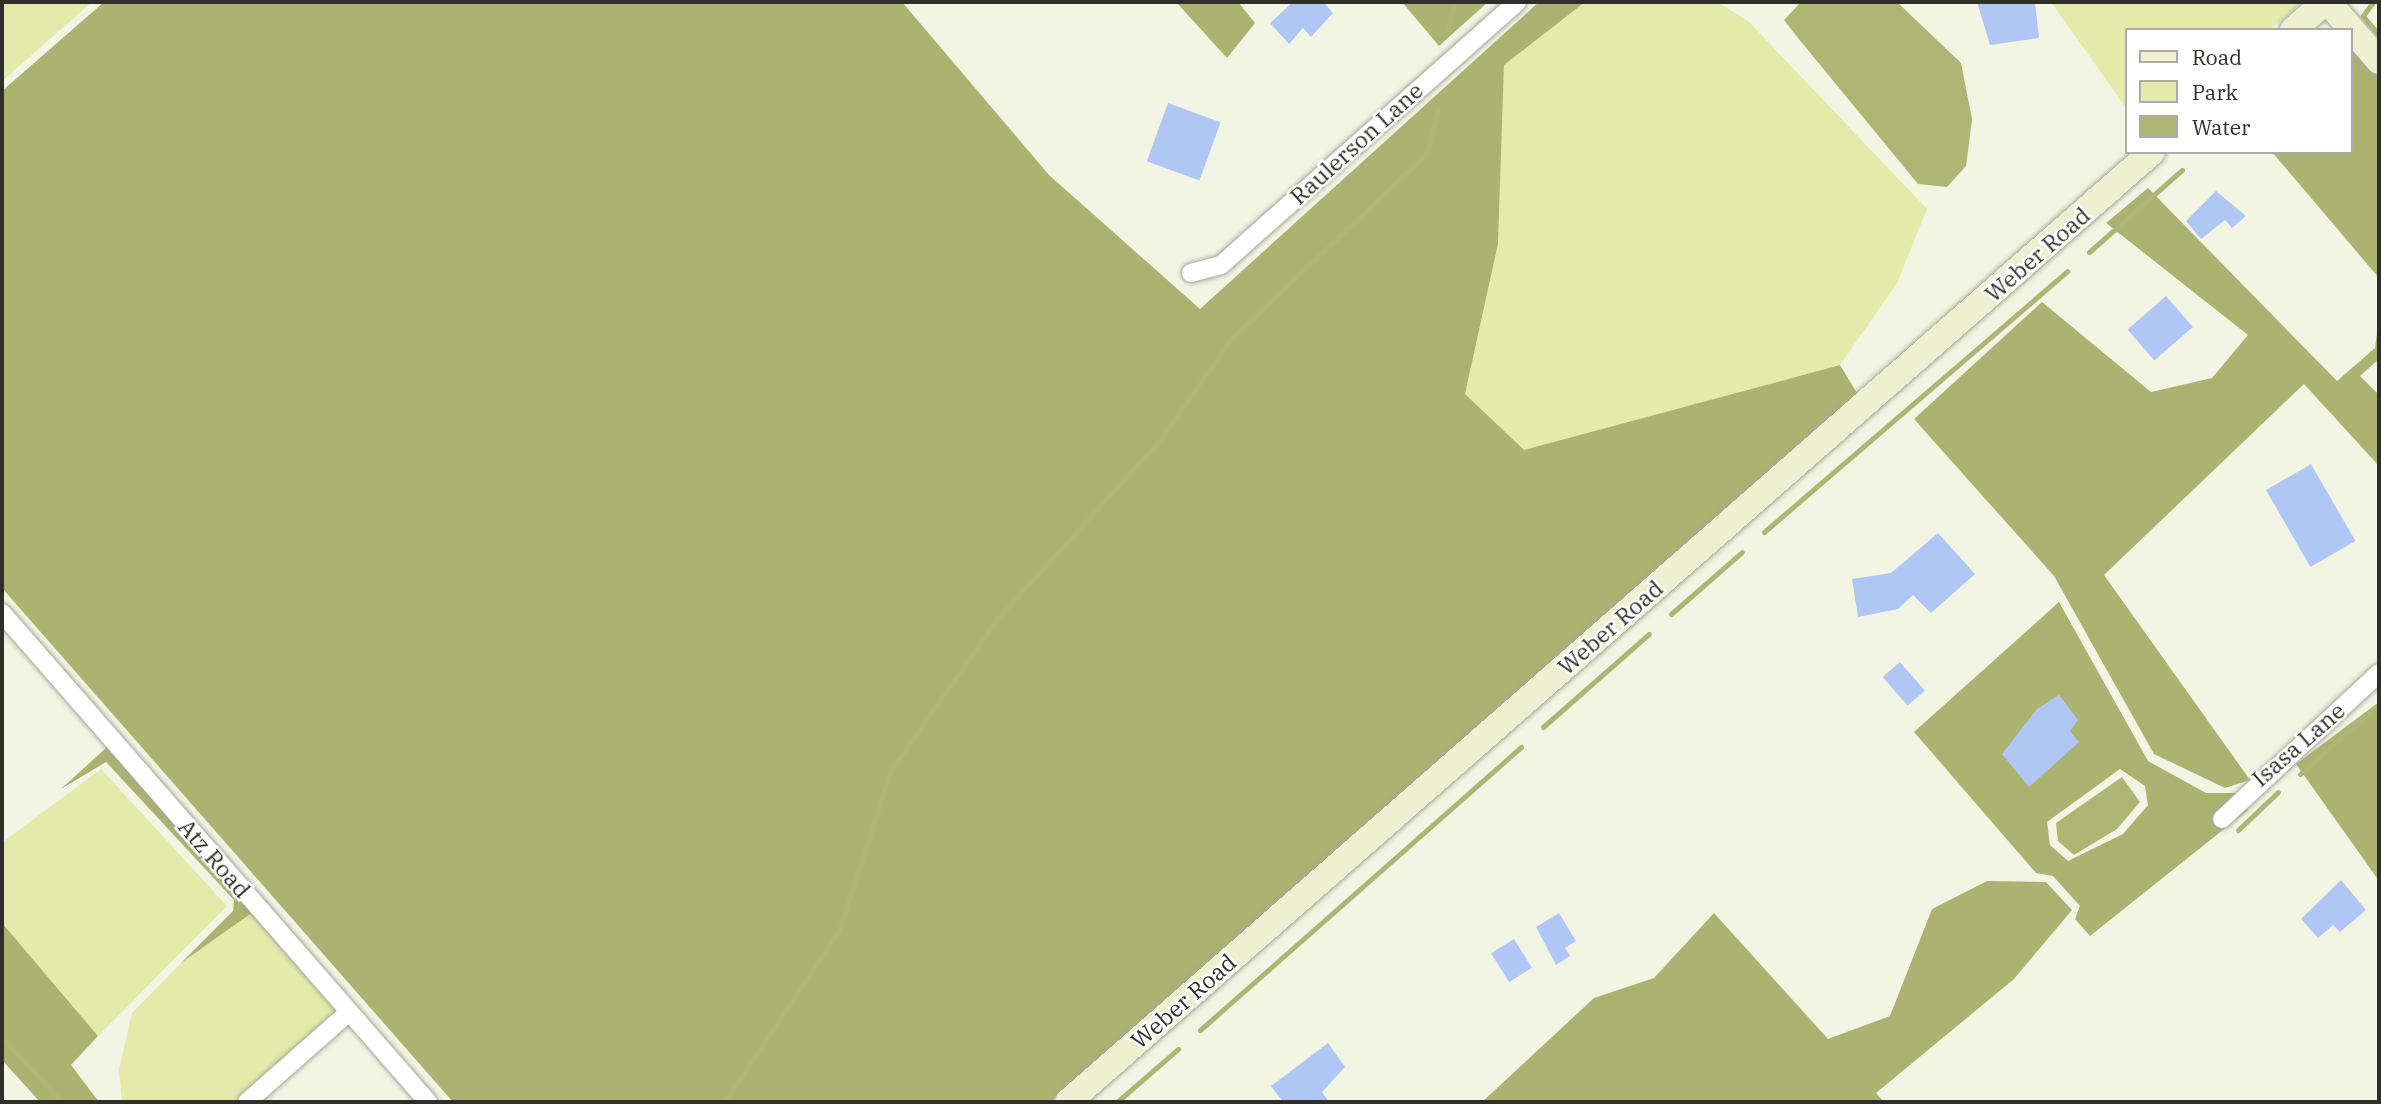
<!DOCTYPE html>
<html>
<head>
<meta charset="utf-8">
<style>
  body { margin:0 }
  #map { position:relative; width:2381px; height:1104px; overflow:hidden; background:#f2f4e4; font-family:"IBM Plex Serif",serif }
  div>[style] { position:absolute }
  .green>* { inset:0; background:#e3eaaa }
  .forest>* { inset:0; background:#acb371 }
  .water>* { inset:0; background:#afb573 }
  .stream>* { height:5px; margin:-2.5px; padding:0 2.5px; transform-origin:2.5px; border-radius:2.5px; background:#afb573 }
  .building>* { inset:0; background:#b0c7f6; transform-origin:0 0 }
  .roads { filter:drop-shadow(0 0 2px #a5a798) drop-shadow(0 0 2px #a5a798) }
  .street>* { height:18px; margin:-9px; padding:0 9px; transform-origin:9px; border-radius:9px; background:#fff }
  .secondary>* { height:26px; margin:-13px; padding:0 13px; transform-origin:13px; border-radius:13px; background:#eef1d1 }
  span { translate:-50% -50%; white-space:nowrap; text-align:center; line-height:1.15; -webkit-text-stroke:5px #fff; paint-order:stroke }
  .street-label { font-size:23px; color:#2e2f29 }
  .frame { position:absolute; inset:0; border:4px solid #2e2f29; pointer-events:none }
  .legend { position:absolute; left:2125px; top:28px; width:228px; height:126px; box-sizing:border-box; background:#fff; border:2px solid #abaca9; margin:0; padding:9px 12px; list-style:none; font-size:21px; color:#2e2f29 }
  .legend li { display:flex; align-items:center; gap:14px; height:35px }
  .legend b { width:35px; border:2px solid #abaca9 }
</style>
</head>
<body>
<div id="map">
  <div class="green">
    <div style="clip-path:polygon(2px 2px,92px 2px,2px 81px)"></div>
    <div style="clip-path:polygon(1585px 2px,1717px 2px,1748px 21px,1927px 209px,1897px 283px,1840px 365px,1523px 451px,1465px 394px,1498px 244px,1504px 65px)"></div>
    <div style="clip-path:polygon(2051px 2px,2299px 2px,2300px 4px,2269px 30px,2127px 30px,2127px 109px)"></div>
    <div style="clip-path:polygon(101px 769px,227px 906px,98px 1036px,2px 923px,2px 843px)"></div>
    <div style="clip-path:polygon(266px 903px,357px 1007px,260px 1102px,122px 1102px,119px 1069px,132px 1013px,181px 963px)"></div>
  </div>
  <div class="forest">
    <div style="clip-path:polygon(104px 2px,902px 2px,1049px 175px,1200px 309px,1539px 2px,1585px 2px,1504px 65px,1498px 244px,1465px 394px,1524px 450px,1840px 365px,1857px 393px,1050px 1102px,453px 1102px,2px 588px,2px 91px)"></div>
    <div style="clip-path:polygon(1176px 2px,1238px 2px,1255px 23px,1227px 58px)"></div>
    <div style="clip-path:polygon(1402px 2px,1488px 2px,1439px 46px)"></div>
    <div style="clip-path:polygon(2351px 47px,2379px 78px,2379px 278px,2272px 152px,2351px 152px)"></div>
    <div style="clip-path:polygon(2148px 188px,2337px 381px,2375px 348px,2379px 319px,2379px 359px,2360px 376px,2379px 395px,2379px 466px,2304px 384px,2104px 575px,2250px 780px,2225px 788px,2154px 754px,2054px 576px,1914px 419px,2042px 302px,2151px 392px,2212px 378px,2248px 335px,2106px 223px)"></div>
    <div style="clip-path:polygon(evenodd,2059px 602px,2148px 761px,2206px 793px,2236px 793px,2248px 810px,2090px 936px,2075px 919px,2080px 906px,2053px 876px,2036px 873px,1914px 732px,2059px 602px,2120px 769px,2145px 786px,2148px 805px,2123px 834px,2068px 861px,2050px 845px,2047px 822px,2120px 769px)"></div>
    <div style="clip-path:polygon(2379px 702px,2379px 881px,2296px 764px)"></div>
    <div style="clip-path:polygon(119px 736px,266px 903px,181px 963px,233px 911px,234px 900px,106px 762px,61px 789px)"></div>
    <div style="clip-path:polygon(1987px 881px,2046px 882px,2072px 910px,2014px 979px,1876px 1093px,1884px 1102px,1482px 1102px,1594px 998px,1654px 978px,1714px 913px,1828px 1039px,1890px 1016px,1932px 909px)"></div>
    <div style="clip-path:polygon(2px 923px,98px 1036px,71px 1065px,99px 1102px,40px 1102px,2px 1060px)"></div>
  </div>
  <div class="water">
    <div style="clip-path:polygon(1801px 2px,1897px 2px,1961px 63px,1972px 119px,1966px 166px,1947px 187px,1918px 184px,1798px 38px,1784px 20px)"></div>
    <div style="clip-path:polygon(2122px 777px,2140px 802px,2117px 829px,2074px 855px,2058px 841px,2056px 823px)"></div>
  </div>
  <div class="stream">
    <div style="left:2373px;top:2px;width:17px;rotate:126deg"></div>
    <div style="left:2363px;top:16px;width:25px;rotate:50deg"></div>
    <div style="left:1447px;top:31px;width:30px;rotate:-76deg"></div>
    <div style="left:2369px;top:68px;width:15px;rotate:48deg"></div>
    <div style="left:2089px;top:252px;width:124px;rotate:-41.4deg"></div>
    <div style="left:1764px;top:532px;width:400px;rotate:-40.7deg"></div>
    <div style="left:1671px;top:614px;width:94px;rotate:-41.1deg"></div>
    <div style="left:1543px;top:727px;width:141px;rotate:-41.3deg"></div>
    <div style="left:2300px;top:774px;width:106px;rotate:-41.5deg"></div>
    <div style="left:2238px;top:830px;width:55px;rotate:-43.5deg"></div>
    <div style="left:1200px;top:1030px;width:428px;rotate:-41.4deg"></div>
    <div style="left:2px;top:1038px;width:88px;rotate:46.8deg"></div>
    <div style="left:724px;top:1102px;width:206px;rotate:-56.1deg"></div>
    <div style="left:839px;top:931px;width:169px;rotate:-72.1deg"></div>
    <div style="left:891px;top:770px;width:184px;rotate:-54.9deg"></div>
    <div style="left:997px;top:619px;width:242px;rotate:-47.7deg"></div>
    <div style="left:1160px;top:440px;width:123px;rotate:-54.9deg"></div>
    <div style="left:1231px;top:339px;width:270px;rotate:-43.5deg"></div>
    <div style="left:1427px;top:153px;width:45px;rotate:-76deg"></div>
    <div style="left:1117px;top:1102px;width:81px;rotate:-41deg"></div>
  </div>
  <div class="building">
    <div style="clip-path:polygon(1293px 2px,1323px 2px,1333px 13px,1311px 37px,1303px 28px,1289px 44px,1270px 23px)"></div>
    <div style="clip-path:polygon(1977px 2px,2035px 2px,2039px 38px,1990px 45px)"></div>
    <div style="left:1168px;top:103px;width:56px;height:62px;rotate:20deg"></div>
    <div style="clip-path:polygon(2216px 191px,2246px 216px,2232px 228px,2225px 220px,2201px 239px,2186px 221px)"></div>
    <div style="left:2166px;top:296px;width:41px;height:51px;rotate:49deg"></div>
    <div style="left:2311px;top:464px;width:89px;height:52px;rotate:60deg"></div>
    <div style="clip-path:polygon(1938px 533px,1975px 574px,1931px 613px,1913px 595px,1898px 609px,1858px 617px,1852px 579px,1891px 573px)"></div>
    <div style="left:1900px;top:662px;width:38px;height:23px;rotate:49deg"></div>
    <div style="clip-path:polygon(2059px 695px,2078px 720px,2070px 731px,2079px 742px,2029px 787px,2002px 754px,2037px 709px)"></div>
    <div style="clip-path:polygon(2341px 880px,2366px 910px,2340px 932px,2333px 925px,2318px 938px,2301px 919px)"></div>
    <div style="clip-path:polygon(1559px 913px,1576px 941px,1565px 948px,1570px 956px,1556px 965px,1536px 927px)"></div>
    <div style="left:1514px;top:939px;width:34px;height:27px;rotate:58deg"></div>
    <div style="clip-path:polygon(1328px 1043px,1345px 1067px,1322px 1092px,1329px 1102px,1283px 1102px,1271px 1086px)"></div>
  </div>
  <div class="roads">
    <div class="street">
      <div style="left:1191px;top:273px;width:31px;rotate:-15deg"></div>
      <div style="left:1221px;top:265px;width:396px;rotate:-41.6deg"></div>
      <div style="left:2px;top:613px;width:649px;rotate:48.94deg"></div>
      <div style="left:2222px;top:819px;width:214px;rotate:-42.9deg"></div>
      <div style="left:247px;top:1102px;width:136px;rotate:-41.4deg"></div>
    </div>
    <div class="secondary">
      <div style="left:2328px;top:2px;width:78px;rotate:49.2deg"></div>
      <div style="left:2293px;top:30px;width:43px;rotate:-41.2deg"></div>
      <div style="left:1068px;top:1102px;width:1441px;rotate:-41.23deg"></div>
    </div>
  </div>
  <div class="street-label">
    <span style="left:1356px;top:143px;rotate:-42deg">Raulerson Lane</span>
    <span style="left:2037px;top:254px;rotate:-41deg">Weber Road</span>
    <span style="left:1610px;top:627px;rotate:-41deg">Weber Road</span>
    <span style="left:2298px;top:744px;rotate:-41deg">Isasa Lane</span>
    <span style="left:215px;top:858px;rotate:49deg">Atz Road</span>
    <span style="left:1183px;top:1001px;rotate:-41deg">Weber Road</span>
  </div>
  <div class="frame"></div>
  <ul class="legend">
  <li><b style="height:9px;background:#eef1d1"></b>Road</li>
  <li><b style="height:19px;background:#e3eaaa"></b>Park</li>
  <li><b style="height:19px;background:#afb573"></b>Water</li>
  </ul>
</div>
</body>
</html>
